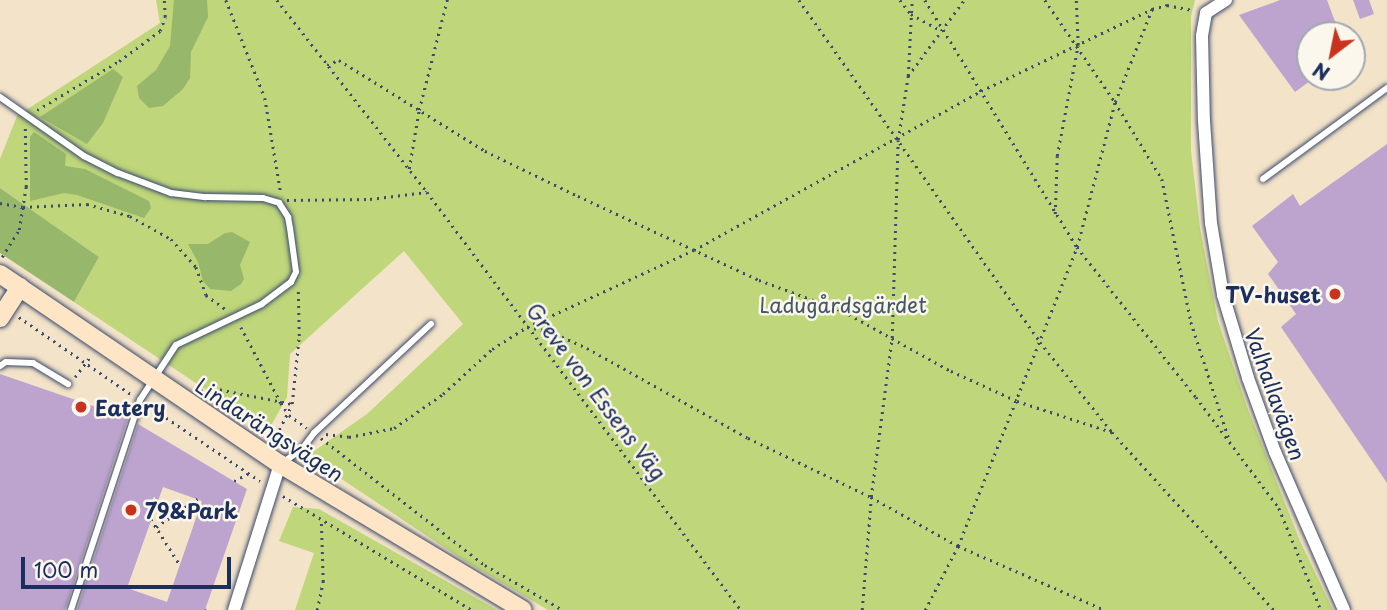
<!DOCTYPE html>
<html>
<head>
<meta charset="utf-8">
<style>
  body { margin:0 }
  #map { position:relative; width:1387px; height:610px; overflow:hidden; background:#f3e3c8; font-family:"Playpen Sans",sans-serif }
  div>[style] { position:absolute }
  .green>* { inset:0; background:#bfd67a }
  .forest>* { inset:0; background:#97b76a }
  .building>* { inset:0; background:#bca4ce }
  .path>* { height:2.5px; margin-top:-1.25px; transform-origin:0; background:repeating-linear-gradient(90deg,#3b4a6e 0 2px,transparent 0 7px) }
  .roads { filter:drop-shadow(0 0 2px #3b4a6e) drop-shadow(0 0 2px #3b4a6e) }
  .lane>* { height:6px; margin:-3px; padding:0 3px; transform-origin:3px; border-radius:3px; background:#fff }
  .street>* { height:12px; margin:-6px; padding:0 6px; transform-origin:6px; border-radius:6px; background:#fff }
  .secondary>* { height:18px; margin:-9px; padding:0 9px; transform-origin:9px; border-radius:9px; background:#fee5c5 }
  .dots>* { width:19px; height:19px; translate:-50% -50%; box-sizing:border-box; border:4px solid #fbf7ec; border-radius:50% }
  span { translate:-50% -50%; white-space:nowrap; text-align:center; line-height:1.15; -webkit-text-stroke:5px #fbf7ec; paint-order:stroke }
  .poi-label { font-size:21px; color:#1b2f5e; font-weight:700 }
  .right { translate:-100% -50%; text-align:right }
  .left { translate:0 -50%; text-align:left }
  .park-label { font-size:21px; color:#445965 }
  .street-label { font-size:21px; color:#1b2f5e }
  .north { position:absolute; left:1296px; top:21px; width:70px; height:70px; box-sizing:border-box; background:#fbf7ec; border:2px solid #a1a7b3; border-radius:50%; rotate:212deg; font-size:19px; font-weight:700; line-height:28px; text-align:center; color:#1b2f5e }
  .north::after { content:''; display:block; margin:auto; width:24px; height:32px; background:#c8321e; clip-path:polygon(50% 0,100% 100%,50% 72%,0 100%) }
  .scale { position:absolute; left:21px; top:557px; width:210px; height:32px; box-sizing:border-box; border:4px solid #1b2f5e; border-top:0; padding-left:9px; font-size:21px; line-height:24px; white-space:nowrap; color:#1b2f5e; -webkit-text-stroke:5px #fbf7ec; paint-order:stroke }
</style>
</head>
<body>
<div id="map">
  <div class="green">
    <div style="clip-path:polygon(156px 0,1195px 0,1191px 16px,1191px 151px,1200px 228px,1218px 321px,1247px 407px,1300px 541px,1333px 610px,548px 610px,460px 558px,307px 456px,367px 414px,463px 324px,404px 251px,290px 354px,287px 397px,268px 431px,74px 302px,99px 257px,0 188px,0 159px,17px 116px,160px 23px)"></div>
    <div style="clip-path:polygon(293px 507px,319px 509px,497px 610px,295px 610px,314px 553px,279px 541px)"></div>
  </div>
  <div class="forest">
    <div style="clip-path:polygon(174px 0,207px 0,208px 17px,191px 52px,190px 78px,183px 89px,163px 106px,149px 108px,139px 98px,137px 86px,156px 70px,170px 46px)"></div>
    <div style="clip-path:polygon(113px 69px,123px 77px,103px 123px,87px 144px,40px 117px)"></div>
    <div style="clip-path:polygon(34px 132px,66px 154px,65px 166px,85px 169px,149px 201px,151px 208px,144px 218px,77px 195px,64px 193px,30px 201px,30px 137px)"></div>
    <div style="clip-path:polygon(0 188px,99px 257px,74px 302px,0 253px)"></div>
    <div style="clip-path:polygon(232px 232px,250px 242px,240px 265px,244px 279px,241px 284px,231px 291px,210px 289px,203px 281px,198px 262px,188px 244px,208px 244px,225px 233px)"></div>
  </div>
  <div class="building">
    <div style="clip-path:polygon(1280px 0,1327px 0,1340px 35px,1310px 35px,1310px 81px,1295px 92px,1239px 15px)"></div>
    <div style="clip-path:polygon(1353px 0,1369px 0,1374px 14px,1360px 19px)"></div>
    <div style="clip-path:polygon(1387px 144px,1387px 483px,1281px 327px,1296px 314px,1268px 274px,1278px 262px,1252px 226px,1293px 194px,1300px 206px)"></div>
    <div style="clip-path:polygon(0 374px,128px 418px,65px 610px,0 610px)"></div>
    <div style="clip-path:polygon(evenodd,138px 424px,247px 489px,205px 610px,77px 610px,138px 424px,163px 487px,202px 501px,167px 602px,127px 588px,163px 487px)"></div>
  </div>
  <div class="path">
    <div style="left:226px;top:0;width:105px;rotate:68.3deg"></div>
    <div style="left:265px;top:98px;width:97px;rotate:80.5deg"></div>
    <div style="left:277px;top:0;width:244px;rotate:52deg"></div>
    <div style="left:427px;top:192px;width:523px;rotate:53.09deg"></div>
    <div style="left:799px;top:0;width:418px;rotate:54.8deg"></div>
    <div style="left:1040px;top:342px;width:115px;rotate:51.3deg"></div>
    <div style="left:900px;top:0;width:18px;rotate:52deg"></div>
    <div style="left:911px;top:14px;width:33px;rotate:29deg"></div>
    <div style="left:925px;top:0;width:290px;rotate:58.4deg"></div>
    <div style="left:1077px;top:247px;width:191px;rotate:51.6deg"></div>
    <div style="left:1196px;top:397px;width:139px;rotate:53.2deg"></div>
    <div style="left:1279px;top:508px;width:110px;rotate:67.6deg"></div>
    <div style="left:1045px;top:0;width:124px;rotate:55.5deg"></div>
    <div style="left:1115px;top:102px;width:90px;rotate:58.6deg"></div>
    <div style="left:1162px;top:179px;width:146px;rotate:78.5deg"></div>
    <div style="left:1191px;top:322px;width:123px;rotate:72deg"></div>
    <div style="left:327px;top:65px;width:13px;rotate:-23deg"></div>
    <div style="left:339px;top:60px;width:172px;rotate:31.9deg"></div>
    <div style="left:485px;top:151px;width:103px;rotate:25.8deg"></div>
    <div style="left:578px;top:196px;width:200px;rotate:24.9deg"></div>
    <div style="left:759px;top:280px;width:90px;rotate:20.3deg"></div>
    <div style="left:843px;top:311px;width:124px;rotate:29.1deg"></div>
    <div style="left:951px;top:371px;width:72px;rotate:24.4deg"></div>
    <div style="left:1017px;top:401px;width:100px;rotate:18.1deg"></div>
    <div style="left:1112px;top:432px;width:241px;rotate:47.7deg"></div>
    <div style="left:908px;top:76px;width:76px;rotate:-87deg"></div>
    <div style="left:37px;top:110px;width:96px;rotate:-30.9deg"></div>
    <div style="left:119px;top:61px;width:51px;rotate:-36.2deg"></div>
    <div style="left:160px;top:31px;width:15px;rotate:-70deg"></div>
    <div style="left:165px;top:17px;width:17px;rotate:-93deg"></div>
    <div style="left:409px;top:169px;width:60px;rotate:-80.4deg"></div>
    <div style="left:419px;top:110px;width:114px;rotate:-75.7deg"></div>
    <div style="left:287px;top:200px;width:83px;rotate:-0.7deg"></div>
    <div style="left:370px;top:199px;width:57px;rotate:-7deg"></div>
    <div style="left:0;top:203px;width:23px;rotate:10deg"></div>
    <div style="left:23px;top:207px;width:64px;rotate:-2.7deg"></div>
    <div style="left:87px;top:204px;width:45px;rotate:15.6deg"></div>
    <div style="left:130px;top:216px;width:47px;rotate:29.3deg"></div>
    <div style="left:171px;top:239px;width:38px;rotate:48deg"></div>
    <div style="left:196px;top:267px;width:30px;rotate:70deg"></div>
    <div style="left:206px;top:295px;width:27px;rotate:36deg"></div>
    <div style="left:1055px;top:214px;width:58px;rotate:-88deg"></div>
    <div style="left:1057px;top:156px;width:113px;rotate:-79.3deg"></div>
    <div style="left:1078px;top:45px;width:45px;rotate:-92.5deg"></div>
    <div style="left:2px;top:257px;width:32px;rotate:-58deg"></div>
    <div style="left:19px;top:230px;width:44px;rotate:-80.8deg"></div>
    <div style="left:26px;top:187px;width:61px;rotate:-90.9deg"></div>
    <div style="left:19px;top:317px;width:137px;rotate:34.6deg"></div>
    <div style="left:241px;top:327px;width:86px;rotate:62.2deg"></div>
    <div style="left:281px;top:403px;width:14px;rotate:56deg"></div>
    <div style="left:289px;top:415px;width:22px;rotate:36deg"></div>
    <div style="left:527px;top:327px;width:22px;rotate:10deg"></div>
    <div style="left:549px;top:331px;width:42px;rotate:24.1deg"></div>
    <div style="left:587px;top:348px;width:184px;rotate:29.2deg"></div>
    <div style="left:748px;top:438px;width:136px;rotate:25.6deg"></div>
    <div style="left:871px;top:497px;width:100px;rotate:29.4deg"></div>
    <div style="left:958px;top:546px;width:160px;rotate:23.5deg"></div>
    <div style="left:75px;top:377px;width:25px;rotate:-53deg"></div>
    <div style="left:201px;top:391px;width:12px;rotate:-14deg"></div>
    <div style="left:213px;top:388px;width:81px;rotate:11.4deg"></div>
    <div style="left:149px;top:406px;width:134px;rotate:34deg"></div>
    <div style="left:326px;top:434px;width:23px;rotate:7deg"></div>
    <div style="left:349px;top:437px;width:46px;rotate:-11.3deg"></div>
    <div style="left:394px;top:428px;width:60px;rotate:-34.8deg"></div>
    <div style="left:443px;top:394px;width:67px;rotate:-42.6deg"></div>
    <div style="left:492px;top:349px;width:41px;rotate:-32.2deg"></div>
    <div style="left:527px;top:327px;width:184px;rotate:-24.8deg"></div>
    <div style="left:694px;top:250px;width:328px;rotate:-29deg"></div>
    <div style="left:981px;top:91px;width:190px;rotate:-25.6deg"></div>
    <div style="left:1152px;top:9px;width:16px;rotate:-15deg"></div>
    <div style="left:1167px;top:5px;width:26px;rotate:11deg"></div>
    <div style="left:321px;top:438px;width:207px;rotate:37.8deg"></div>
    <div style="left:485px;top:565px;width:90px;rotate:30deg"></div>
    <div style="left:273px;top:442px;width:42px;rotate:-63.4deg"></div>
    <div style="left:292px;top:404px;width:68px;rotate:-84.1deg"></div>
    <div style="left:299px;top:336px;width:47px;rotate:-91.2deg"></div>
    <div style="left:234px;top:481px;width:17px;rotate:-28deg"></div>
    <div style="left:283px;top:496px;width:221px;rotate:31.1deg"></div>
    <div style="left:151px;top:519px;width:54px;rotate:57.8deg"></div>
    <div style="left:156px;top:527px;width:50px;rotate:-34.3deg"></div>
    <div style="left:205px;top:609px;width:1px;rotate:45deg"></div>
    <div style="left:317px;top:610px;width:29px;rotate:-78deg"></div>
    <div style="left:323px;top:582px;width:62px;rotate:-91.8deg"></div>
    <div style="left:862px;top:610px;width:113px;rotate:-85.4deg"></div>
    <div style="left:871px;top:497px;width:160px;rotate:-82.5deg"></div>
    <div style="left:892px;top:338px;width:198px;rotate:-88.3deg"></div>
    <div style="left:898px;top:140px;width:65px;rotate:-81.1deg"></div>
    <div style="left:908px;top:76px;width:94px;rotate:-53.6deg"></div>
    <div style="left:925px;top:610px;width:72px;rotate:-62.7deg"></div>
    <div style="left:958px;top:546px;width:322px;rotate:-68.3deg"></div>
    <div style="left:1077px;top:247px;width:150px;rotate:-75.3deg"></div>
    <div style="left:1115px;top:102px;width:100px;rotate:-68.3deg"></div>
  </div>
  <div class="roads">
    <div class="lane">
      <div style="left:0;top:97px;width:103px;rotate:35.1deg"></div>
      <div style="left:84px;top:156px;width:38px;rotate:27deg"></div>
      <div style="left:118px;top:173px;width:57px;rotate:20.7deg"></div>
      <div style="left:171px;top:193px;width:35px;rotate:7deg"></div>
      <div style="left:206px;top:197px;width:57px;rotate:1deg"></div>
      <div style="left:263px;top:198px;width:17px;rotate:17deg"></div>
      <div style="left:279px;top:203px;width:17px;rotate:57deg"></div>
      <div style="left:288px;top:217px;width:11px;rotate:80deg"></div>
      <div style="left:290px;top:228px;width:44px;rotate:82.2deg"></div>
      <div style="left:296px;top:272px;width:11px;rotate:117deg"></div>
      <div style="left:291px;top:282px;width:36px;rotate:143deg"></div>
      <div style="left:262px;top:304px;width:95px;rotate:154.5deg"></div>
      <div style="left:176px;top:345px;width:66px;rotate:123.2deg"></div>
      <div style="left:140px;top:400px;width:221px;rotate:108.2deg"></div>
      <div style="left:1263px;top:179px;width:154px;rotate:-36.3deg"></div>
      <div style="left:0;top:366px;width:7px;rotate:-34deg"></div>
      <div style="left:6px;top:362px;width:27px;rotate:2deg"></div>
      <div style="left:33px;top:363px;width:41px;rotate:31deg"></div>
      <div style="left:282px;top:463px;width:24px;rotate:-35deg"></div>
      <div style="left:302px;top:449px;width:20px;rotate:-53deg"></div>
      <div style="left:314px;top:433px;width:160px;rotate:-43deg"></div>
    </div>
    <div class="street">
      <div style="left:1226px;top:0;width:24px;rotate:147deg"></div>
      <div style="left:1206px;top:13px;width:23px;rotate:100deg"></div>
      <div style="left:1202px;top:36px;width:85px;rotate:88.7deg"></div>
      <div style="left:1204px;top:121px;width:102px;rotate:86.1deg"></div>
      <div style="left:1211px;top:223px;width:73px;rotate:80.5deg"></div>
      <div style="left:1223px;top:295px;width:87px;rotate:73.2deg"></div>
      <div style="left:1248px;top:378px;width:79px;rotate:70deg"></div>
      <div style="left:1275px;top:452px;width:172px;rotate:66.4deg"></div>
      <div style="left:234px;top:610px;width:153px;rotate:-72.5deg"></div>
    </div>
    <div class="secondary">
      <div style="left:0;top:274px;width:338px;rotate:34.2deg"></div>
      <div style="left:280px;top:464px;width:283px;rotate:31deg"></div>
      <div style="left:0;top:318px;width:37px;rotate:-57deg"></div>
    </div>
  </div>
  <div class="dots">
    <div style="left:1335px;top:294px;background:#c8321e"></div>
    <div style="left:81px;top:407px;background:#c8321e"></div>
    <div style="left:131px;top:510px;background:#c8321e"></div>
  </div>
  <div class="poi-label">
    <span class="right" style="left:1321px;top:294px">TV-huset</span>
    <span class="left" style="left:95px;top:407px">Eatery</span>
    <span class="left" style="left:145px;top:510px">79&amp;Park</span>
  </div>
  <div class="park-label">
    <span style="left:843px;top:304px">Ladugårdsgärdet</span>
  </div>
  <div class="street-label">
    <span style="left:597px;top:391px;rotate:53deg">Greve von Essens Väg</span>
    <span style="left:1276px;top:394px;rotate:70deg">Valhallavägen</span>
    <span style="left:270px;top:429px;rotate:33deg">Lindarängsvägen</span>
  </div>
  <div class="north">N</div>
  <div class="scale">100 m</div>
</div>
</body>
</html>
